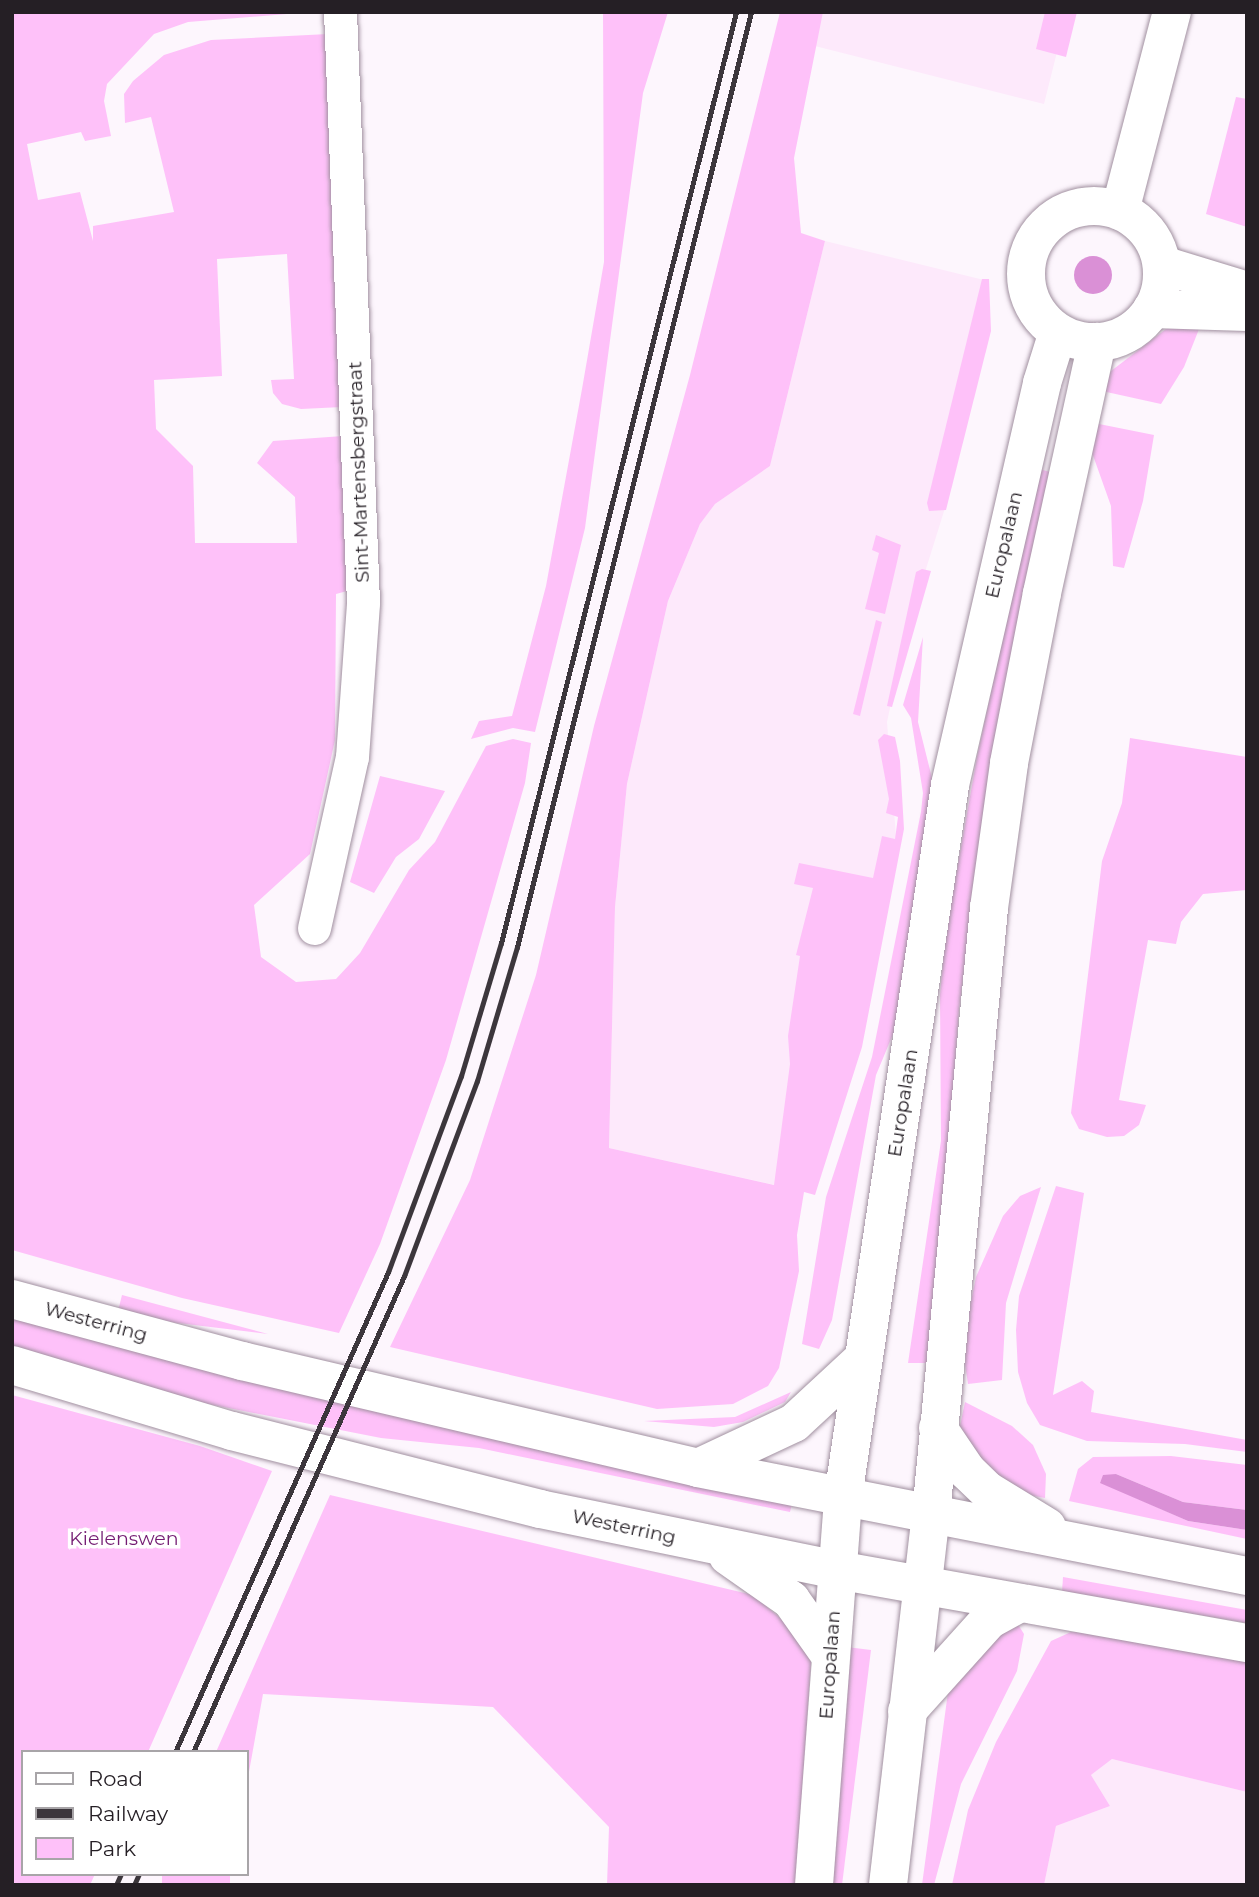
<!DOCTYPE html>
<html>
<head>
<meta charset="utf-8">
<style>
  body { margin:0 }
  #map { position:relative; width:1259px; height:1897px; overflow:hidden; background:#fdf6fd; font-family:Montserrat,sans-serif }
  div>[style] { position:absolute }
  .built>* { inset:0; background:#fde9fb }
  .green>* { inset:0; background:#fec1f9; transform-origin:0 0 }
  .water>* { inset:0; background:#da90d6 }
  .round { border-radius:50% }
  .roads { filter:drop-shadow(0 0 2px #a190a0) drop-shadow(0 0 2px #a190a0) }
  .minor>* { height:33px; margin:-16.5px; padding:0 16.5px; transform-origin:16.5px; border-radius:16.5px; background:#fff }
  .major>* { height:38px; margin:-19px; padding:0 19px; transform-origin:19px; border-radius:19px; background:#fff }
  .major>.ring { margin:-19px; padding:0; box-sizing:content-box; background:none; border:38px solid #fff; border-radius:50% }
  .highway>* { height:38px; margin:-19px; padding:0 19px; transform-origin:19px; border-radius:19px; background:#fff }
  .rail>* { height:5px; margin:-2.5px; padding:0 2.5px; transform-origin:2.5px; border-radius:2.5px; background:#3c363c }
  span { translate:-50% -50%; white-space:nowrap; text-align:center; line-height:1.15; -webkit-text-stroke:7px #fff; paint-order:stroke }
  .street-label { font-size:19px; color:#251f25 }
  .park-label { font-size:19px; color:#741c73 }
  .frame { position:absolute; inset:0; border:14px solid #251f25; pointer-events:none }
  .legend { position:absolute; left:21px; top:1750px; width:228px; height:126px; box-sizing:border-box; background:#fff; border:2px solid #a8a5a8; margin:0; padding:9px 12px; list-style:none; font-size:21px; color:#251f25 }
  .legend li { display:flex; align-items:center; gap:14px; height:35px }
  .legend b { width:35px; border:2px solid #a8a5a8 }
</style>
</head>
<body>
<div id="map">
  <div class="built">
    <div style="clip-path:polygon(823px 12px,1067px 12px,1044px 104px,815px 46px)"></div>
    <div style="clip-path:polygon(825px 241px,984px 280px,945px 508px,906px 633px,887px 722px,896px 836px,873px 951px,784px 1187px,609px 1148px,615px 907px,627px 784px,668px 601px,700px 524px,715px 504px,770px 466px)"></div>
    <div style="clip-path:polygon(1112px 1759px,1247px 1792px,1247px 1885px,1044px 1885px,1056px 1826px,1110px 1806px,1091px 1775px)"></div>
  </div>
  <div class="green">
    <div style="clip-path:polygon(12px 12px,311px 12px,188px 22px,154px 34px,107px 84px,104px 101px,111px 136px,85px 141px,81px 132px,27px 144px,38px 200px,80px 192px,93px 241px,93px 226px,174px 212px,151px 117px,125px 123px,124px 94px,133px 81px,164px 55px,211px 40px,328px 34px,342px 407px,301px 409px,282px 404px,273px 393px,271px 380px,294px 379px,287px 254px,217px 259px,222px 376px,154px 380px,156px 429px,193px 466px,195px 543px,297px 543px,295px 497px,257px 463px,273px 441px,343px 436px,347px 591px,336px 594px,335px 740px,310px 854px,254px 905px,261px 957px,296px 982px,336px 979px,360px 953px,409px 870px,435px 842px,486px 746px,513px 739px,531px 743px,525px 783px,446px 1060px,380px 1244px,339px 1333px,182px 1298px,12px 1250px)"></div>
    <div style="clip-path:polygon(603px 12px,668px 12px,643px 93px,585px 528px,535px 732px,513px 728px,471px 739px,479px 721px,512px 716px,546px 586px,582px 389px,604px 262px)"></div>
    <div style="clip-path:polygon(780px 12px,823px 12px,794px 158px,801px 233px,825px 241px,770px 466px,715px 504px,700px 524px,668px 601px,627px 784px,615px 907px,609px 1148px,774px 1185px,790px 1064px,788px 1036px,800px 956px,796px 955px,813px 888px,794px 884px,799px 863px,873px 878px,882px 836px,895px 839px,898px 817px,886px 813px,889px 799px,878px 740px,884px 734px,895px 737px,900px 761px,904px 829px,862px 1047px,815px 1195px,804px 1192px,797px 1235px,799px 1271px,779px 1368px,768px 1386px,733px 1404px,657px 1409px,390px 1347px,470px 1180px,536px 975px,594px 726px,690px 375px)"></div>
    <div style="clip-path:polygon(1045px 12px,1077px 12px,1066px 57px,1036px 49px)"></div>
    <div style="clip-path:polygon(1236px 97px,1247px 99px,1247px 227px,1206px 214px)"></div>
    <div style="clip-path:polygon(982px 279px,989px 279px,991px 331px,946px 510px,929px 511px,927px 503px)"></div>
    <div style="clip-path:polygon(1203px 319px,1184px 367px,1161px 404px,1102px 391px,1111px 371px,1170px 326px)"></div>
    <div style="clip-path:polygon(1094px 423px,1154px 435px,1143px 501px,1124px 568px,1113px 566px,1111px 506px,1090px 447px)"></div>
    <div style="clip-path:polygon(1039px 469px,1054px 473px,976px 871px,959px 1010px,932px 1363px,908px 1363px,941px 1141px,940px 994px,946px 932px,977px 757px)"></div>
    <div style="clip-path:polygon(876px 535px,901px 545px,885px 614px,865px 609px,879px 553px,872px 550px)"></div>
    <div style="clip-path:polygon(922px 569px,931px 571px,892px 707px,887px 706px,916px 572px)"></div>
    <div style="clip-path:polygon(876px 620px,882px 622px,860px 716px,853px 714px)"></div>
    <div style="clip-path:polygon(923px 637px,918px 722px,932px 778px,899px 1020px,876px 1075px,832px 1320px,819px 1349px,802px 1344px,826px 1197px,872px 1057px,921px 812px,923px 793px,911px 718px,903px 705px)"></div>
    <div style="clip-path:polygon(1130px 738px,1247px 757px,1247px 890px,1203px 894px,1181px 922px,1176px 944px,1148px 940px,1119px 1100px,1146px 1105px,1139px 1125px,1124px 1136px,1107px 1137px,1079px 1129px,1071px 1113px,1102px 861px,1122px 803px)"></div>
    <div style="clip-path:polygon(380px 776px,445px 791px,419px 839px,396px 857px,374px 893px,350px 882px)"></div>
    <div style="clip-path:polygon(1056px 1186px,1084px 1193px,1053px 1395px,1082px 1381px,1094px 1391px,1091px 1412px,1247px 1440px,1247px 1452px,1185px 1444px,1087px 1441px,1040px 1425px,1027px 1403px,1018px 1372px,1016px 1330px,1019px 1296px)"></div>
    <div style="clip-path:polygon(1041px 1187px,1006px 1303px,1002px 1380px,968px 1384px,965px 1364px,969px 1311px,976px 1277px,1003px 1216px,1020px 1196px)"></div>
    <div style="clip-path:polygon(122px 1295px,268px 1334px,153px 1320px,118px 1311px)"></div>
    <div style="clip-path:polygon(12px 1314px,792px 1504px,790px 1512px,479px 1448px,381px 1438px,193px 1401px,12px 1346px)"></div>
    <div style="clip-path:polygon(791px 1392px,785px 1402px,743px 1422px,714px 1427px,644px 1421px,735px 1417px)"></div>
    <div style="clip-path:polygon(12px 1395px,200px 1446px,272px 1471px,148px 1752px,23px 1752px,23px 1874px,95px 1874px,90px 1885px,12px 1885px)"></div>
    <div style="clip-path:polygon(965px 1402px,1012px 1426px,1033px 1445px,1046px 1474px,1045px 1498px,1029px 1495px,984px 1466px,960px 1426px)"></div>
    <div style="clip-path:polygon(1171px 1456px,1247px 1465px,1247px 1510px,1183px 1502px,1116px 1474px,1100px 1482px,1188px 1521px,1247px 1530px,1247px 1539px,1069px 1501px,1078px 1469px,1093px 1457px)"></div>
    <div style="clip-path:polygon(330px 1495px,753px 1595px,787px 1624px,811px 1662px,796px 1885px,607px 1885px,609px 1827px,493px 1707px,263px 1694px,247px 1783px,247px 1752px,216px 1752px)"></div>
    <div style="clip-path:polygon(1063px 1577px,1247px 1610px,1247px 1623px,1062px 1592px)"></div>
    <div style="clip-path:polygon(1017px 1623px,1024px 1634px,1017px 1671px,961px 1784px,934px 1885px,922px 1885px,948px 1692px,988px 1638px)"></div>
    <div style="clip-path:polygon(1071px 1632px,1115px 1634px,1247px 1662px,1247px 1792px,1112px 1759px,1091px 1775px,1110px 1806px,1056px 1826px,1044px 1885px,952px 1885px,968px 1810px,996px 1742px,1051px 1641px)"></div>
    <div style="clip-path:polygon(847px 1647px,871px 1650px,842px 1885px,830px 1885px)"></div>
    <div style="left:162px;top:1874px;width:68px;height:12px"></div>
  </div>
  <div class="water">
    <div class="round" style="left:1074px;top:256px;width:38px;height:38px"></div>
    <div style="clip-path:polygon(1116px 1474px,1183px 1502px,1247px 1510px,1247px 1530px,1188px 1521px,1100px 1483px,1103px 1475px)"></div>
  </div>
  <div class="roads">
    <div class="minor">
      <div style="left:314px;top:928px;width:175px;rotate:-77.5deg"></div>
      <div style="left:352px;top:757px;width:155px;rotate:-85.9deg"></div>
      <div style="left:363px;top:602px;width:590px;rotate:-92.23deg"></div>
    </div>
    <div class="major">
      <div class="ring" style="left:1026px;top:206px;width:98px;height:98px"></div>
      <div style="left:1120px;top:211px;width:206px;rotate:-75.4deg"></div>
      <div style="left:1162px;top:265px;width:89px;rotate:17deg"></div>
      <div style="left:1152px;top:309px;width:95px;rotate:1.8deg"></div>
      <div style="left:814px;top:1885px;width:389px;rotate:-85.7deg"></div>
      <div style="left:843px;top:1497px;width:720px;rotate:-81.45deg"></div>
      <div style="left:950px;top:785px;width:412px;rotate:-77.1deg"></div>
      <div style="left:1042px;top:383px;width:53px;rotate:-72.6deg"></div>
      <div style="left:888px;top:1885px;width:373px;rotate:-83.4deg"></div>
      <div style="left:931px;top:1514px;width:609px;rotate:-84.53deg"></div>
      <div style="left:989px;top:908px;width:146px;rotate:-82.1deg"></div>
      <div style="left:1009px;top:763px;width:173px;rotate:-79deg"></div>
      <div style="left:1042px;top:593px;width:257px;rotate:-77.6deg"></div>
    </div>
    <div class="highway">
      <div style="left:12px;top:1299px;width:238px;rotate:15.1deg"></div>
      <div style="left:242px;top:1361px;width:468px;rotate:13.2deg"></div>
      <div style="left:698px;top:1468px;width:560px;rotate:11.13deg"></div>
      <div style="left:12px;top:1365px;width:230px;rotate:16.7deg"></div>
      <div style="left:232px;top:1431px;width:318px;rotate:14.2deg"></div>
      <div style="left:540px;top:1509px;width:303px;rotate:11.6deg"></div>
      <div style="left:837px;top:1570px;width:416px;rotate:10.1deg"></div>
      <div style="left:938px;top:1428px;width:52px;rotate:56deg"></div>
      <div style="left:967px;top:1471px;width:29px;rotate:44deg"></div>
      <div style="left:988px;top:1491px;width:69px;rotate:31.4deg"></div>
      <div style="left:698px;top:1468px;width:106px;rotate:-25.1deg"></div>
      <div style="left:794px;top:1423px;width:93px;rotate:-42.8deg"></div>
      <div style="left:728px;top:1556px;width:77px;rotate:34.9deg"></div>
      <div style="left:791px;top:1600px;width:67px;rotate:54.7deg"></div>
      <div style="left:907px;top:1711px;width:122px;rotate:-48deg"></div>
      <div style="left:989px;top:1620px;width:35px;rotate:-29deg"></div>
    </div>
  </div>
  <div class="rail">
    <div style="left:175px;top:1752px;width:525px;rotate:-66.07deg"></div>
    <div style="left:388px;top:1272px;width:209px;rotate:-69.6deg"></div>
    <div style="left:461px;top:1076px;width:139px;rotate:-73.3deg"></div>
    <div style="left:501px;top:943px;width:960px;rotate:-75.83deg"></div>
    <div style="left:193px;top:1752px;width:521px;rotate:-66.09deg"></div>
    <div style="left:404px;top:1276px;width:208px;rotate:-69.5deg"></div>
    <div style="left:477px;top:1081px;width:140px;rotate:-73.4deg"></div>
    <div style="left:517px;top:947px;width:964px;rotate:-75.95deg"></div>
    <div style="left:116px;top:1885px;width:12px;rotate:-66deg"></div>
    <div style="left:134px;top:1885px;width:12px;rotate:-66deg"></div>
  </div>
  <div class="street-label">
    <span style="left:359px;top:472px;rotate:-92deg">Sint-Martensbergstraat</span>
    <span style="left:1004px;top:545px;rotate:-77deg">Europalaan</span>
    <span style="left:903px;top:1103px;rotate:-81deg">Europalaan</span>
    <span style="left:96px;top:1322px;rotate:15deg">Westerring</span>
    <span style="left:624px;top:1527px;rotate:12deg">Westerring</span>
    <span style="left:830px;top:1665px;rotate:-86deg">Europalaan</span>
  </div>
  <div class="park-label">
    <span style="left:124px;top:1539px">Kielenswen</span>
  </div>
  <div class="frame"></div>
  <ul class="legend">
  <li><b style="height:9px;background:#fff"></b>Road</li>
  <li><b style="height:9px;background:#3c363c"></b>Railway</li>
  <li><b style="height:19px;background:#fec1f9"></b>Park</li>
  </ul>
</div>
</body>
</html>
